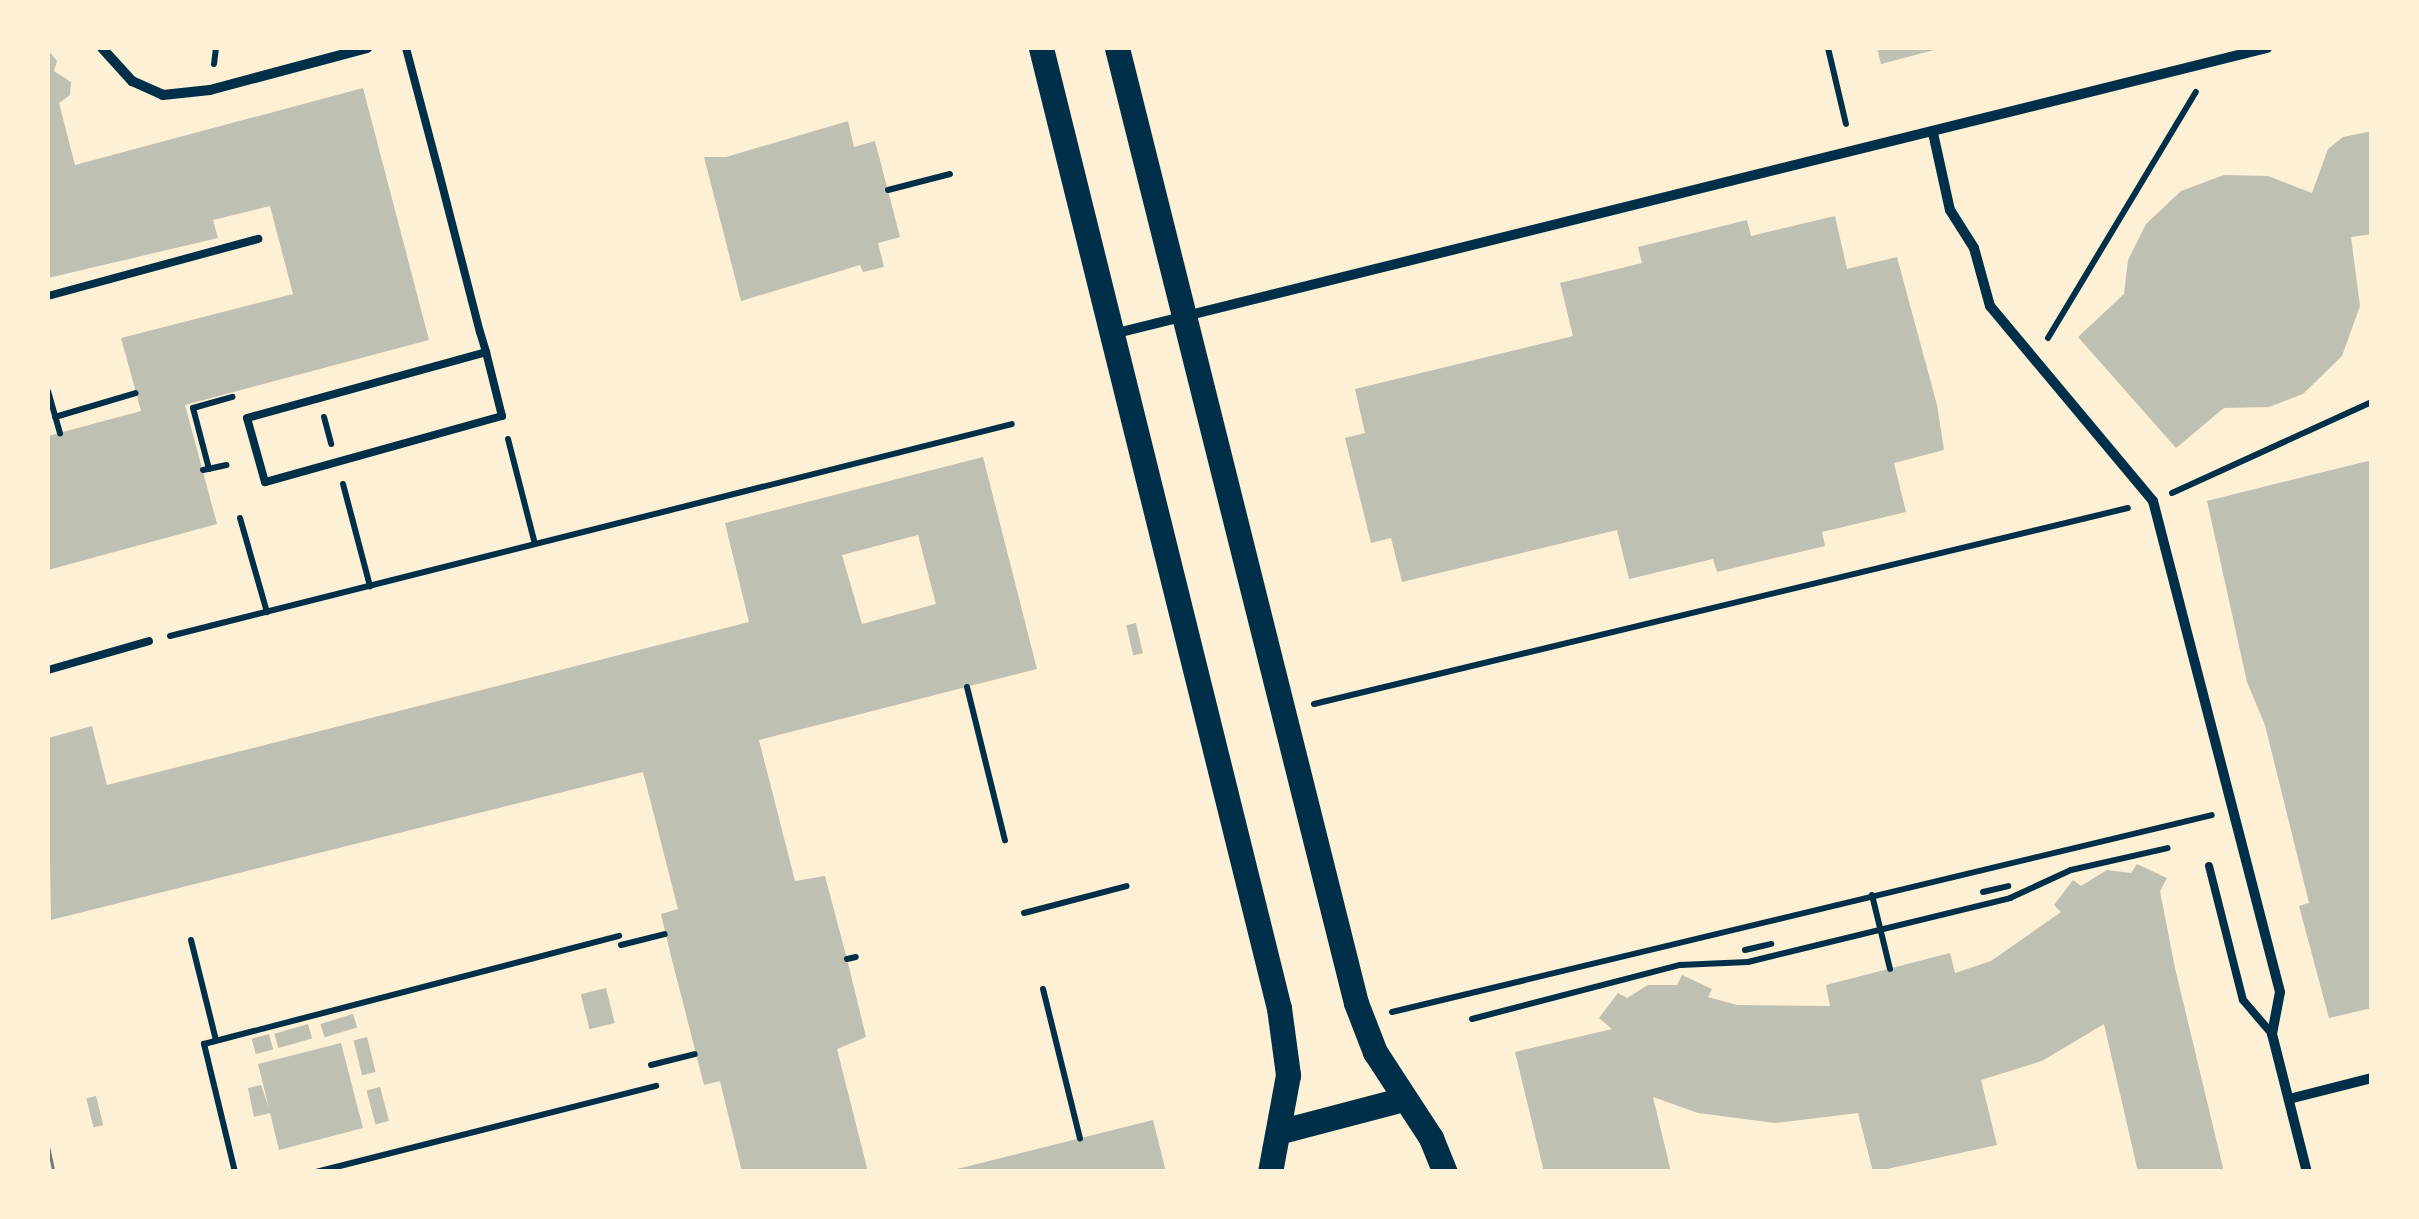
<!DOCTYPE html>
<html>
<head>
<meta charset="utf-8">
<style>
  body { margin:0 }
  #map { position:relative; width:2419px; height:1219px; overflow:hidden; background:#fdf0d5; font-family:"IBM Plex Sans",sans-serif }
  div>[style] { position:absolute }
  .building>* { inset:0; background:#bec0b2; transform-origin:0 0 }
  .path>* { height:6px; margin:-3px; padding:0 3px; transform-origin:3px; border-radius:3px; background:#003049 }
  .service>* { height:8px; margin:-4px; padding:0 4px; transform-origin:4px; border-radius:4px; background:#003049 }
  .minor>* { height:10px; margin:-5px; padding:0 5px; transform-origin:5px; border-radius:5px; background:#003049 }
  .primary>* { height:25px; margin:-12.5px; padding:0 12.5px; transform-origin:12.5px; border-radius:12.5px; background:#003049 }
  .tram>* { height:2.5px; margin:-1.25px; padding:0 1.25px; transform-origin:1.25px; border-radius:1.25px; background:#657d81 }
  span { translate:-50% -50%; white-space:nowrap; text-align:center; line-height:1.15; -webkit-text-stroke:9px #fdf0d5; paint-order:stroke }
  .frame { position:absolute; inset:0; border:50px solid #fdf0d5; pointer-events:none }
</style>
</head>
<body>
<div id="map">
  <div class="building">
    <div style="clip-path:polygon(1877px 48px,1938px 48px,1938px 49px,1881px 64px)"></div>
    <div style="clip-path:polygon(48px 50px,57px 61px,54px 71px,71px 82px,70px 95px,59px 103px,75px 165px,363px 88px,429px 340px,185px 405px,217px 524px,48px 570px,48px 436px,141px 411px,121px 338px,293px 294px,270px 206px,213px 220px,218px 238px,48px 278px)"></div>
    <div style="clip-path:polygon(848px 121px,854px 147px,875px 141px,900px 237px,878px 243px,884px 267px,863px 272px,860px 265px,741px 301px,704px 157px,726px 157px)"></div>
    <div style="clip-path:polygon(2372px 131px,2372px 234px,2351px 237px,2360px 306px,2342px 356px,2303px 394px,2269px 407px,2224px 408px,2176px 448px,2078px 337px,2124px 294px,2128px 260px,2146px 224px,2181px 191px,2224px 175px,2268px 176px,2312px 193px,2328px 149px,2343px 137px)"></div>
    <div style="clip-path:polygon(1835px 216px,1847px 269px,1897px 257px,1937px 405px,1944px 450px,1894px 463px,1906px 512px,1822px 532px,1825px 546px,1717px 572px,1713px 559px,1629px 579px,1617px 530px,1402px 582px,1391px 538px,1371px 543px,1345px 438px,1365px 433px,1355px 389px,1573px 336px,1560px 283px,1642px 263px,1638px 247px,1747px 220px,1751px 236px)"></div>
    <div style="clip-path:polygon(evenodd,983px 457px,1037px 669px,759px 740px,795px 881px,825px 876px,847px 959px,866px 1037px,837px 1049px,868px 1172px,742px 1172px,720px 1081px,704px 1085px,671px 956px,661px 914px,678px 909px,643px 772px,51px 920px,48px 738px,92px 726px,107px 785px,749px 622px,725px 523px,983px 457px,918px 535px,936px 604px,862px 624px,842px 555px,918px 535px)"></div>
    <div style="clip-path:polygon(2372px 460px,2372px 1008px,2329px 1018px,2299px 906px,2309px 903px,2265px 725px,2247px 682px,2207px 501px)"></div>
    <div style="left:1136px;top:623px;width:31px;height:10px;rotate:77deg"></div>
    <div style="clip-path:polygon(2137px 864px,2167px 878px,2160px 891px,2175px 968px,2224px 1172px,2138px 1172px,2104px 1024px,2042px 1061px,1981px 1080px,1997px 1145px,1873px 1172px,1858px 1113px,1775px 1123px,1698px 1113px,1653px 1097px,1671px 1172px,1544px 1172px,1515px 1052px,1612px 1029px,1599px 1018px,1618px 993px,1627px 998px,1648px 985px,1677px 985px,1682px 975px,1712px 989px,1708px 997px,1737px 1005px,1830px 1006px,1826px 985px,1950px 953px,1955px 973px,1991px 961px,2061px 912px,2054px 905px,2073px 880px,2081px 886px,2107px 870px,2131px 873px)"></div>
    <div style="left:606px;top:988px;width:36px;height:26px;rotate:76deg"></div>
    <div style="left:353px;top:1014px;width:14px;height:34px;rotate:73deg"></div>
    <div style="left:308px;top:1024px;width:15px;height:35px;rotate:74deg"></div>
    <div style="left:269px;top:1034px;width:16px;height:18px;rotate:75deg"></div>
    <div style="left:367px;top:1037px;width:36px;height:14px;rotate:76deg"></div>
    <div style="clip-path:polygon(341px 1043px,363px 1128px,279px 1150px,270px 1113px,254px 1117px,248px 1088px,261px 1085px,269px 1108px,258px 1064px)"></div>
    <div style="left:380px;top:1087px;width:35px;height:14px;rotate:75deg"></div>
    <div style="left:96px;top:1096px;width:30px;height:10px;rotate:76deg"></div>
    <div style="clip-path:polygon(1153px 1120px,1166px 1172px,953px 1172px,953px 1170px)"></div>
  </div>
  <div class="path">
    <div style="left:1828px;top:48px;width:78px;rotate:76.7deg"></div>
    <div style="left:214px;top:64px;width:16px;rotate:-83deg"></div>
    <div style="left:888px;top:190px;width:64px;rotate:-14.5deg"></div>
    <div style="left:2048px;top:338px;width:287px;rotate:-59deg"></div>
    <div style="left:48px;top:391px;width:44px;rotate:74.1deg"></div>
    <div style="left:55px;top:417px;width:84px;rotate:-16.5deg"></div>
    <div style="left:324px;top:417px;width:28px;rotate:75deg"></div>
    <div style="left:508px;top:439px;width:108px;rotate:75.6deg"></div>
    <div style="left:209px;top:469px;width:63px;rotate:-104.7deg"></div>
    <div style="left:193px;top:408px;width:41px;rotate:-15.8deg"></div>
    <div style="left:203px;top:470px;width:24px;rotate:-12deg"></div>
    <div style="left:343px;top:484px;width:106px;rotate:75.2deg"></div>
    <div style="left:2172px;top:493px;width:220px;rotate:-24.5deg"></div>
    <div style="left:240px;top:518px;width:98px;rotate:74deg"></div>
    <div style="left:170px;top:636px;width:868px;rotate:-14.13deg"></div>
    <div style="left:967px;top:687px;width:158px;rotate:76.1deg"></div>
    <div style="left:1314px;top:704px;width:837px;rotate:-13.54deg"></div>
    <div style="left:1983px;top:892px;width:26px;rotate:-13deg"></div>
    <div style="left:1872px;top:895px;width:76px;rotate:76.3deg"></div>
    <div style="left:1024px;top:913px;width:106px;rotate:-14.7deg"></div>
    <div style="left:191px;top:940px;width:103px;rotate:76deg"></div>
    <div style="left:621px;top:945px;width:45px;rotate:-14deg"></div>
    <div style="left:1745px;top:950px;width:27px;rotate:-13deg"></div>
    <div style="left:847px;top:959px;width:9px;rotate:-13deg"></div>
    <div style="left:1043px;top:989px;width:154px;rotate:76.1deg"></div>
    <div style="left:1392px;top:1012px;width:843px;rotate:-13.51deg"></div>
    <div style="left:1472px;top:1019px;width:215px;rotate:-14.6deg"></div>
    <div style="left:1680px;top:965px;width:68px;rotate:-2.5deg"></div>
    <div style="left:1748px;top:962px;width:270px;rotate:-13.7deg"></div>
    <div style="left:2010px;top:898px;width:67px;rotate:-24.7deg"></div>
    <div style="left:2071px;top:870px;width:99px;rotate:-12.8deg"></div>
    <div style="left:651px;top:1065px;width:45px;rotate:-14deg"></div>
    <div style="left:235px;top:1172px;width:132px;rotate:-103.6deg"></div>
    <div style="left:204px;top:1044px;width:429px;rotate:-14.6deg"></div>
    <div style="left:316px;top:1172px;width:351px;rotate:-14.2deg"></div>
  </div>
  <div class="service">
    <div style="left:406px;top:48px;width:121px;rotate:75.2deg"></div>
    <div style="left:437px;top:165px;width:172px;rotate:75.6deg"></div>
    <div style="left:480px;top:332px;width:21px;rotate:73deg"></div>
    <div style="left:486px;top:352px;width:66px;rotate:76deg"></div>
    <div style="left:502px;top:416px;width:246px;rotate:164.4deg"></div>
    <div style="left:265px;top:482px;width:66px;rotate:-105.7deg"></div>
    <div style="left:247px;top:418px;width:248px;rotate:-15.4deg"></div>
    <div style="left:48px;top:296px;width:218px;rotate:-15.2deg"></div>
    <div style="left:48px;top:670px;width:105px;rotate:-16deg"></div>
    <div style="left:2209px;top:866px;width:138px;rotate:75.8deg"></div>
    <div style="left:2243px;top:1000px;width:45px;rotate:49.5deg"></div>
  </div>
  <div class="minor">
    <div style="left:102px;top:48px;width:45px;rotate:47.7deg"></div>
    <div style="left:132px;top:81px;width:34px;rotate:24deg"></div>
    <div style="left:163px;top:95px;width:47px;rotate:-6.1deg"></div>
    <div style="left:210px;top:90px;width:163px;rotate:-15deg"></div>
    <div style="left:1933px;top:133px;width:79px;rotate:77.6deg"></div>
    <div style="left:1950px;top:210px;width:45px;rotate:57.7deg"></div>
    <div style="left:1974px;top:248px;width:60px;rotate:74.6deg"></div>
    <div style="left:1990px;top:306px;width:254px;rotate:50.1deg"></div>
    <div style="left:2153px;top:501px;width:507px;rotate:75.5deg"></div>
    <div style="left:2280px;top:992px;width:43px;rotate:100.8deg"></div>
    <div style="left:2272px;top:1034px;width:142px;rotate:75.8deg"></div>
    <div style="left:1113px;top:334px;width:1189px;rotate:-13.92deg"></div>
    <div style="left:2289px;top:1099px;width:86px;rotate:-14.2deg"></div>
  </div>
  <div class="primary">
    <div style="left:1041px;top:48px;width:989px;rotate:76.08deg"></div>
    <div style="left:1279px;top:1008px;width:68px;rotate:82.3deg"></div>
    <div style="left:1288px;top:1075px;width:99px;rotate:100.5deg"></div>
    <div style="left:1117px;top:48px;width:984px;rotate:75.95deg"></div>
    <div style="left:1356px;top:1003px;width:53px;rotate:68.8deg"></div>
    <div style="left:1375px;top:1052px;width:103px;rotate:56.9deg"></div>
    <div style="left:1431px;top:1138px;width:37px;rotate:68deg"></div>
    <div style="left:1278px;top:1132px;width:130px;rotate:-14.7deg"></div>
  </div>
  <div class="tram">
    <div style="left:48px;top:1144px;width:29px;rotate:78deg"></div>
  </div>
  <div class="frame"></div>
</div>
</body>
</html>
